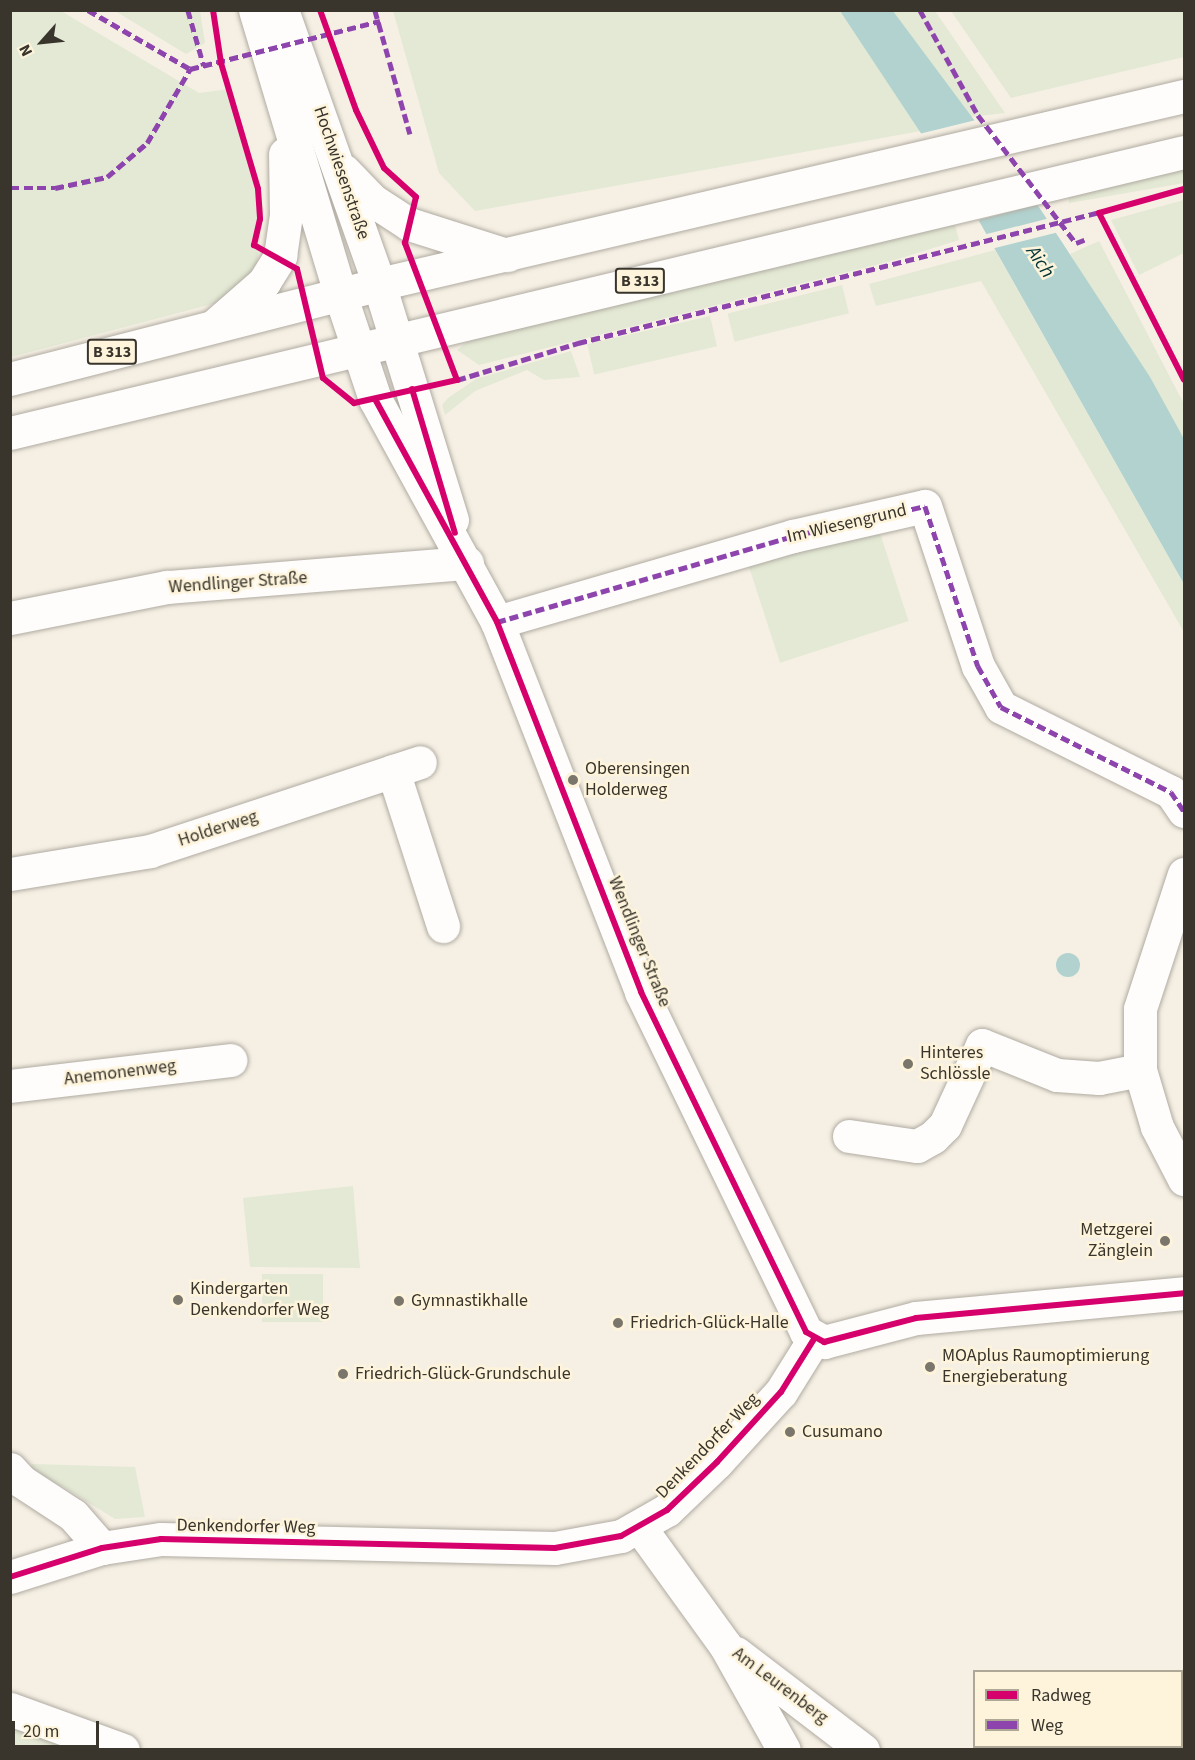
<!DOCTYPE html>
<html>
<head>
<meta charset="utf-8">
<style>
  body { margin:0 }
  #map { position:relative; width:1195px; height:1760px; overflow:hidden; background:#f6f0e4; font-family:"Source Sans 3",sans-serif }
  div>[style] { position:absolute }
  .green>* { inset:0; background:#e3e9d4; transform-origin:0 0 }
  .water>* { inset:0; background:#b1d2cf }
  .round { border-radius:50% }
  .pier>* { inset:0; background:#f6f0e4 }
  .roads { filter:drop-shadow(0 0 2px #b0aba2) drop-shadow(0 0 2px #b0aba2) }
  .minor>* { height:33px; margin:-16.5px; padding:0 16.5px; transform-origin:16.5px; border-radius:16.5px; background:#fefdfb }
  .major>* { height:33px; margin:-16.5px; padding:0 16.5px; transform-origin:16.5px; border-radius:16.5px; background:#fefdfb }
  .quiet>* { height:4.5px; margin-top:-2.25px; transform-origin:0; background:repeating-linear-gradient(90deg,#8e44ad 0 9px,transparent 0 13.5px) }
  .cycleway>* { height:6px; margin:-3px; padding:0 3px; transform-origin:3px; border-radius:3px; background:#d6006c }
  .dots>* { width:16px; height:16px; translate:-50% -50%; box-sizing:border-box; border:3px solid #fef4dc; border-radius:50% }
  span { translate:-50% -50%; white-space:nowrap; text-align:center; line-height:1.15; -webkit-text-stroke:5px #fef4dc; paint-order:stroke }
  .shield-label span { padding:2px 4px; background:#fef4dc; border:2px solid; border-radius:4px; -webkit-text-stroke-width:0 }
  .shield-label { font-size:16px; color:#39352c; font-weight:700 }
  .street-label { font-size:18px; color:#39352c }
  .poi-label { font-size:18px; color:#39352c }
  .left { translate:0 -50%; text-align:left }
  .right { translate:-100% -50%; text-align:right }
  .water-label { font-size:20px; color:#023536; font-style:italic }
  .frame { position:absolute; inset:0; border:12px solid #39352c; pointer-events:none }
  .legend { position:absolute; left:973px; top:1670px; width:210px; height:78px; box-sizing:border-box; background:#fef4dc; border:2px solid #afa896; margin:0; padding:8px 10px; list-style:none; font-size:18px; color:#39352c }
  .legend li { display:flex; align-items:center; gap:12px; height:30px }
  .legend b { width:30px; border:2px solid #afa896 }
  .north { position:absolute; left:12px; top:12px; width:60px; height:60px; -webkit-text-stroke:4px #fef4dc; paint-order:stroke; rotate:243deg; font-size:16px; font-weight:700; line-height:24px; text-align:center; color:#39352c }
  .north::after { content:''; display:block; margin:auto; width:21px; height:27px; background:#39352c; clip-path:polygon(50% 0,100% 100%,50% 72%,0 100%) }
  .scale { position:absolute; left:12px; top:1721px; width:87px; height:27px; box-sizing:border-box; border:3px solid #39352c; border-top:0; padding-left:8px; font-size:18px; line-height:21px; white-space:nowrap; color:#39352c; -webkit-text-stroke:4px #fef4dc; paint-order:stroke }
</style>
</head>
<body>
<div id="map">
  <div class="green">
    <div style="clip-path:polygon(11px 11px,61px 11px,199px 93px,230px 89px,264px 210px,256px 270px,216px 303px,11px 357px)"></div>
    <div style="clip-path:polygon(115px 11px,200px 11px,205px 43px,186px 54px)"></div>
    <div style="clip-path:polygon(393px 11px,840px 11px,921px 131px,475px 211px,439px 173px)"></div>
    <div style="clip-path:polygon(893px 11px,935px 11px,1005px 113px,970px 117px)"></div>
    <div style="clip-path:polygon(951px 11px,1184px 11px,1184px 57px,1011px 98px)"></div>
    <div style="clip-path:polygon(1184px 164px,1184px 183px,1069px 203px,1068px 193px)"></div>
    <div style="clip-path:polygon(1184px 200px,1184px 253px,1139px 275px,1111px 220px)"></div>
    <div style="clip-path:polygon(953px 217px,959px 240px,895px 260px,479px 365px,457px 350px,472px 338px)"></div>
    <div style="clip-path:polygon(1099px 241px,1184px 404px,1184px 439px,1070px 254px)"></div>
    <div style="clip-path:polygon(995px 250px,1184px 584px,1184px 632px,981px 281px,876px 306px,869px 284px)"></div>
    <div style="left:842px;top:285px;width:29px;height:118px;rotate:76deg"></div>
    <div style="left:710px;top:316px;width:31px;height:126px;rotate:77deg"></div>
    <div style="clip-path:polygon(571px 351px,580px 377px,544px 380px,527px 370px,475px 391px,445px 415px,442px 405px,448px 398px,476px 379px)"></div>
    <div style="left:877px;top:524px;width:102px;height:135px;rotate:72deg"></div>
    <div style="clip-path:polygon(353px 1186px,360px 1268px,250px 1267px,243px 1198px)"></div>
    <div style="left:262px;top:1274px;width:61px;height:48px"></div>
    <div style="clip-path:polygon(32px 1464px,135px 1467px,145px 1517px,115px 1519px,62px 1486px,29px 1475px)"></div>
    <div style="clip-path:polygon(11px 1725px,73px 1749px,11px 1749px)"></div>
  </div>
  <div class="water">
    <div style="clip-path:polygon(840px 11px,893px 11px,1041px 210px,1150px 377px,1184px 439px,1184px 584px,979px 221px)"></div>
    <div class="round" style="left:1056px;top:953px;width:24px;height:24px"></div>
  </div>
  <div class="pier">
    <div style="clip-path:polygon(976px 120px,1040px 204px,975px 221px,919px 134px)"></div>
    <div style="clip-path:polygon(1050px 218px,1059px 232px,991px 249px,983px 235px)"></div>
  </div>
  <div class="roads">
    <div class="minor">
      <div style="left:255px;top:10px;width:296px;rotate:73.3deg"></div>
      <div style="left:282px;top:10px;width:291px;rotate:70.5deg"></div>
      <div style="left:344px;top:171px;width:40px;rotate:46deg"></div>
      <div style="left:372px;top:200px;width:44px;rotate:33deg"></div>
      <div style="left:409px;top:224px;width:103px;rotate:17.6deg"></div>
      <div style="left:214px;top:326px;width:67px;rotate:-41.3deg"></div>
      <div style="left:264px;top:282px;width:31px;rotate:-58deg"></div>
      <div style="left:280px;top:256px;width:41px;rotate:-81.7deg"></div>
      <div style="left:286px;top:215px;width:61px;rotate:-90.9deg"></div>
      <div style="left:10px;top:618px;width:160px;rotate:-11.2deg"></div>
      <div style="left:167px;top:587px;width:301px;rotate:-4.6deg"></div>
      <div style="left:497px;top:622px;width:308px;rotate:-16.2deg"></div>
      <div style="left:793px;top:536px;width:135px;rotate:-12.8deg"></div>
      <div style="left:925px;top:506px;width:169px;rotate:71.7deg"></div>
      <div style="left:978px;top:666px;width:47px;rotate:60.7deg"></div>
      <div style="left:1001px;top:707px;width:190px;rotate:26.6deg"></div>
      <div style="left:1171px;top:792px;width:23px;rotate:56deg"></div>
      <div style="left:393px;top:771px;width:163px;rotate:72.1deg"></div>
      <div style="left:10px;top:874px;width:142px;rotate:-9.3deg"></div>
      <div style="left:150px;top:851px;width:284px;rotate:-18.2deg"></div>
      <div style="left:1184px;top:874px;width:142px;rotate:108.1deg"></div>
      <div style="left:1140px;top:1009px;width:61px;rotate:90deg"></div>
      <div style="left:1140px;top:1070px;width:59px;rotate:73.4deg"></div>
      <div style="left:1157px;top:1127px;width:59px;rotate:62.6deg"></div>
      <div style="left:10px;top:1086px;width:222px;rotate:-6.7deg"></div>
      <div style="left:849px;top:1136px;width:69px;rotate:8.4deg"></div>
      <div style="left:917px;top:1146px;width:18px;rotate:-29deg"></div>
      <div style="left:933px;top:1137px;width:17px;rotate:-45deg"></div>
      <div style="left:945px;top:1125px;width:88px;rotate:-65.2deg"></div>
      <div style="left:982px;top:1045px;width:81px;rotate:21.8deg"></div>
      <div style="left:1057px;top:1075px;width:42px;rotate:4.1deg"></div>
      <div style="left:1099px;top:1078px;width:42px;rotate:-11deg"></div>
      <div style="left:10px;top:1469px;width:16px;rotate:47deg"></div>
      <div style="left:21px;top:1481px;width:62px;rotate:33.2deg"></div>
      <div style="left:73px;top:1515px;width:44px;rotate:48.7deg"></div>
      <div style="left:641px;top:1529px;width:143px;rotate:54.1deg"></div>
      <div style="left:725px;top:1645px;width:120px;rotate:60.7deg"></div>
      <div style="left:10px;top:1577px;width:96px;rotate:-17.5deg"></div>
      <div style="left:102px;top:1548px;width:60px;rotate:-8.7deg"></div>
      <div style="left:161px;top:1539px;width:394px;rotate:1.3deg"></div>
      <div style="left:555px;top:1548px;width:67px;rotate:-10.3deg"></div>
      <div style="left:621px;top:1536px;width:53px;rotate:-29.5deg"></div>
      <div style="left:667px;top:1510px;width:69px;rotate:-43.8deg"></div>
      <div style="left:717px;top:1462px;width:95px;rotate:-47.6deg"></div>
      <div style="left:781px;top:1392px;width:62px;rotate:-58.1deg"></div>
      <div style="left:736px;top:1653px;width:160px;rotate:37.4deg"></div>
      <div style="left:10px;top:1709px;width:120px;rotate:19.9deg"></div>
    </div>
    <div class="major">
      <div style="left:379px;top:284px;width:247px;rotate:72.8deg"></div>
      <div style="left:340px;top:294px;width:111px;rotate:71.6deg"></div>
      <div style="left:375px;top:399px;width:254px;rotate:61.3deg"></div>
      <div style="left:497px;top:622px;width:397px;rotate:68.7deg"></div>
      <div style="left:641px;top:992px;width:378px;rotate:64.1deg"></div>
      <div style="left:806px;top:1332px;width:21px;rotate:29deg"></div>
      <div style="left:824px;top:1342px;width:95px;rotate:-14.6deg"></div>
      <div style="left:916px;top:1318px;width:269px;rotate:-5.3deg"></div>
      <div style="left:10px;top:379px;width:381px;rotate:-14.4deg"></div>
      <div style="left:379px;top:284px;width:827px;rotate:-13.15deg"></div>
      <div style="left:10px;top:433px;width:1207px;rotate:-13.46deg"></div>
    </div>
  </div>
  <div class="quiet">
    <div style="left:88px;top:10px;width:118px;rotate:30deg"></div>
    <div style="left:190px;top:69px;width:196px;rotate:-14.2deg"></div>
    <div style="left:188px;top:10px;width:58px;rotate:74.1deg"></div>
    <div style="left:375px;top:10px;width:129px;rotate:74.2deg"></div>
    <div style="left:920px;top:10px;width:120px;rotate:61.1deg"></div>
    <div style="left:978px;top:115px;width:161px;rotate:52.6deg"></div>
    <div style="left:1076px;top:243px;width:9px;rotate:-21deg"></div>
    <div style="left:10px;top:188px;width:45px"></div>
    <div style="left:55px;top:188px;width:53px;rotate:-11.9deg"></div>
    <div style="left:107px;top:177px;width:52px;rotate:-40.4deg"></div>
    <div style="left:147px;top:143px;width:86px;rotate:-59.8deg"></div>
    <div style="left:457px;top:380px;width:127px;rotate:-17deg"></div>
    <div style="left:578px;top:343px;width:542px;rotate:-14.09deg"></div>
    <div style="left:497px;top:622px;width:308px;rotate:-16.2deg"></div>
    <div style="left:793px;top:536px;width:135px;rotate:-12.8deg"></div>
    <div style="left:925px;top:506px;width:169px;rotate:71.7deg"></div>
    <div style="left:978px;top:666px;width:47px;rotate:60.7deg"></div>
    <div style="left:1001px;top:707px;width:190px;rotate:26.6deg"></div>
    <div style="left:1171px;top:792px;width:23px;rotate:56deg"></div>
  </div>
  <div class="cycleway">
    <div style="left:213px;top:10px;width:54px;rotate:81.4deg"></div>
    <div style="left:221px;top:63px;width:131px;rotate:73.6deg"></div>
    <div style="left:258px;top:189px;width:30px;rotate:86deg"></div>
    <div style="left:260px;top:219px;width:27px;rotate:103deg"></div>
    <div style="left:254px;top:245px;width:49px;rotate:29.2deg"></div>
    <div style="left:297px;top:269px;width:112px;rotate:76.6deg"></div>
    <div style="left:323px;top:378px;width:40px;rotate:39deg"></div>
    <div style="left:354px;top:403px;width:106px;rotate:-12.6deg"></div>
    <div style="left:457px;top:380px;width:147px;rotate:-110.8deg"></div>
    <div style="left:405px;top:243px;width:47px;rotate:-76.6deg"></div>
    <div style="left:416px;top:197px;width:43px;rotate:-137.8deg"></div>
    <div style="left:384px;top:168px;width:64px;rotate:-115.8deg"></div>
    <div style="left:356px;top:110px;width:106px;rotate:-109.8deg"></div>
    <div style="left:1184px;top:189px;width:88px;rotate:164.2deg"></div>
    <div style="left:1099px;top:213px;width:187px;rotate:63deg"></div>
    <div style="left:412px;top:389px;width:150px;rotate:73.4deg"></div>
    <div style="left:375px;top:399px;width:254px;rotate:61.3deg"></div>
    <div style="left:497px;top:622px;width:397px;rotate:68.7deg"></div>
    <div style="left:641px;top:992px;width:378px;rotate:64.1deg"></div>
    <div style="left:806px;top:1332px;width:21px;rotate:29deg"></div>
    <div style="left:824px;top:1342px;width:95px;rotate:-14.6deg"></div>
    <div style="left:916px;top:1318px;width:269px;rotate:-5.3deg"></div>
    <div style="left:10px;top:1577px;width:96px;rotate:-17.5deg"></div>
    <div style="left:102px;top:1548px;width:60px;rotate:-8.7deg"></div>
    <div style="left:161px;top:1539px;width:394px;rotate:1.3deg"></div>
    <div style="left:555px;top:1548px;width:67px;rotate:-10.3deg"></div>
    <div style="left:621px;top:1536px;width:53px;rotate:-29.5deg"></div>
    <div style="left:667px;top:1510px;width:69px;rotate:-43.8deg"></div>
    <div style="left:717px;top:1462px;width:95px;rotate:-47.6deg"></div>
    <div style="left:781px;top:1392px;width:62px;rotate:-58.1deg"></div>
  </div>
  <div class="dots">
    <div style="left:573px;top:780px;background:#7b766c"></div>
    <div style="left:908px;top:1064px;background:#7b766c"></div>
    <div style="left:1165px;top:1241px;background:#7b766c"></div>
    <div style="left:178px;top:1300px;background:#7b766c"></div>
    <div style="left:399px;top:1301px;background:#7b766c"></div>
    <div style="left:618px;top:1323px;background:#7b766c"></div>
    <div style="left:930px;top:1367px;background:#7b766c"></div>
    <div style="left:343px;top:1374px;background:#7b766c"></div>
    <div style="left:790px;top:1432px;background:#7b766c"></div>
  </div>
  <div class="shield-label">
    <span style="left:640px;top:281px">B 313</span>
    <span style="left:112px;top:352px">B 313</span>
  </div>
  <div class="street-label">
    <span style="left:341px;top:173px;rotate:71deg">Hochwiesenstraße</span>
    <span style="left:847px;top:524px;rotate:-13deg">Im Wiesengrund</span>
    <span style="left:238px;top:583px;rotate:-4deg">Wendlinger Straße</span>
    <span style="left:218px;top:829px;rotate:-18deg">Holderweg</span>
    <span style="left:639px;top:942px;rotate:68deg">Wendlinger Straße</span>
    <span style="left:120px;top:1073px;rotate:-7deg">Anemonenweg</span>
    <span style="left:708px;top:1446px;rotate:-46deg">Denkendorfer Weg</span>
    <span style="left:246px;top:1527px;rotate:1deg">Denkendorfer Weg</span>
    <span style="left:780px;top:1686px;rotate:37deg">Am Leurenberg</span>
  </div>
  <div class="poi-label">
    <span class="left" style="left:585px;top:780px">Oberensingen<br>Holderweg</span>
    <span class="left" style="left:920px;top:1064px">Hinteres<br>Schlössle</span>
    <span class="right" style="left:1153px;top:1241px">Metzgerei<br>Zänglein</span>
    <span class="left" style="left:190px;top:1300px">Kindergarten<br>Denkendorfer Weg</span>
    <span class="left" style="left:411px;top:1301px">Gymnastikhalle</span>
    <span class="left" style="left:630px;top:1323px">Friedrich-Glück-Halle</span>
    <span class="left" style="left:942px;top:1367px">MOAplus Raumoptimierung<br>Energieberatung</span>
    <span class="left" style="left:355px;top:1374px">Friedrich-Glück-Grundschule</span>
    <span class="left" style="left:802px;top:1432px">Cusumano</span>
  </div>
  <div class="water-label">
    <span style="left:1040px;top:262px;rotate:56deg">Aich</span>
  </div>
  <div class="frame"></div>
  <ul class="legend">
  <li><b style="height:8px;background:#d6006c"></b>Radweg</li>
  <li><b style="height:8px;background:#8e44ad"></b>Weg</li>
  </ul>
  <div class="north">N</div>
  <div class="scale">20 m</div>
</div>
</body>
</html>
